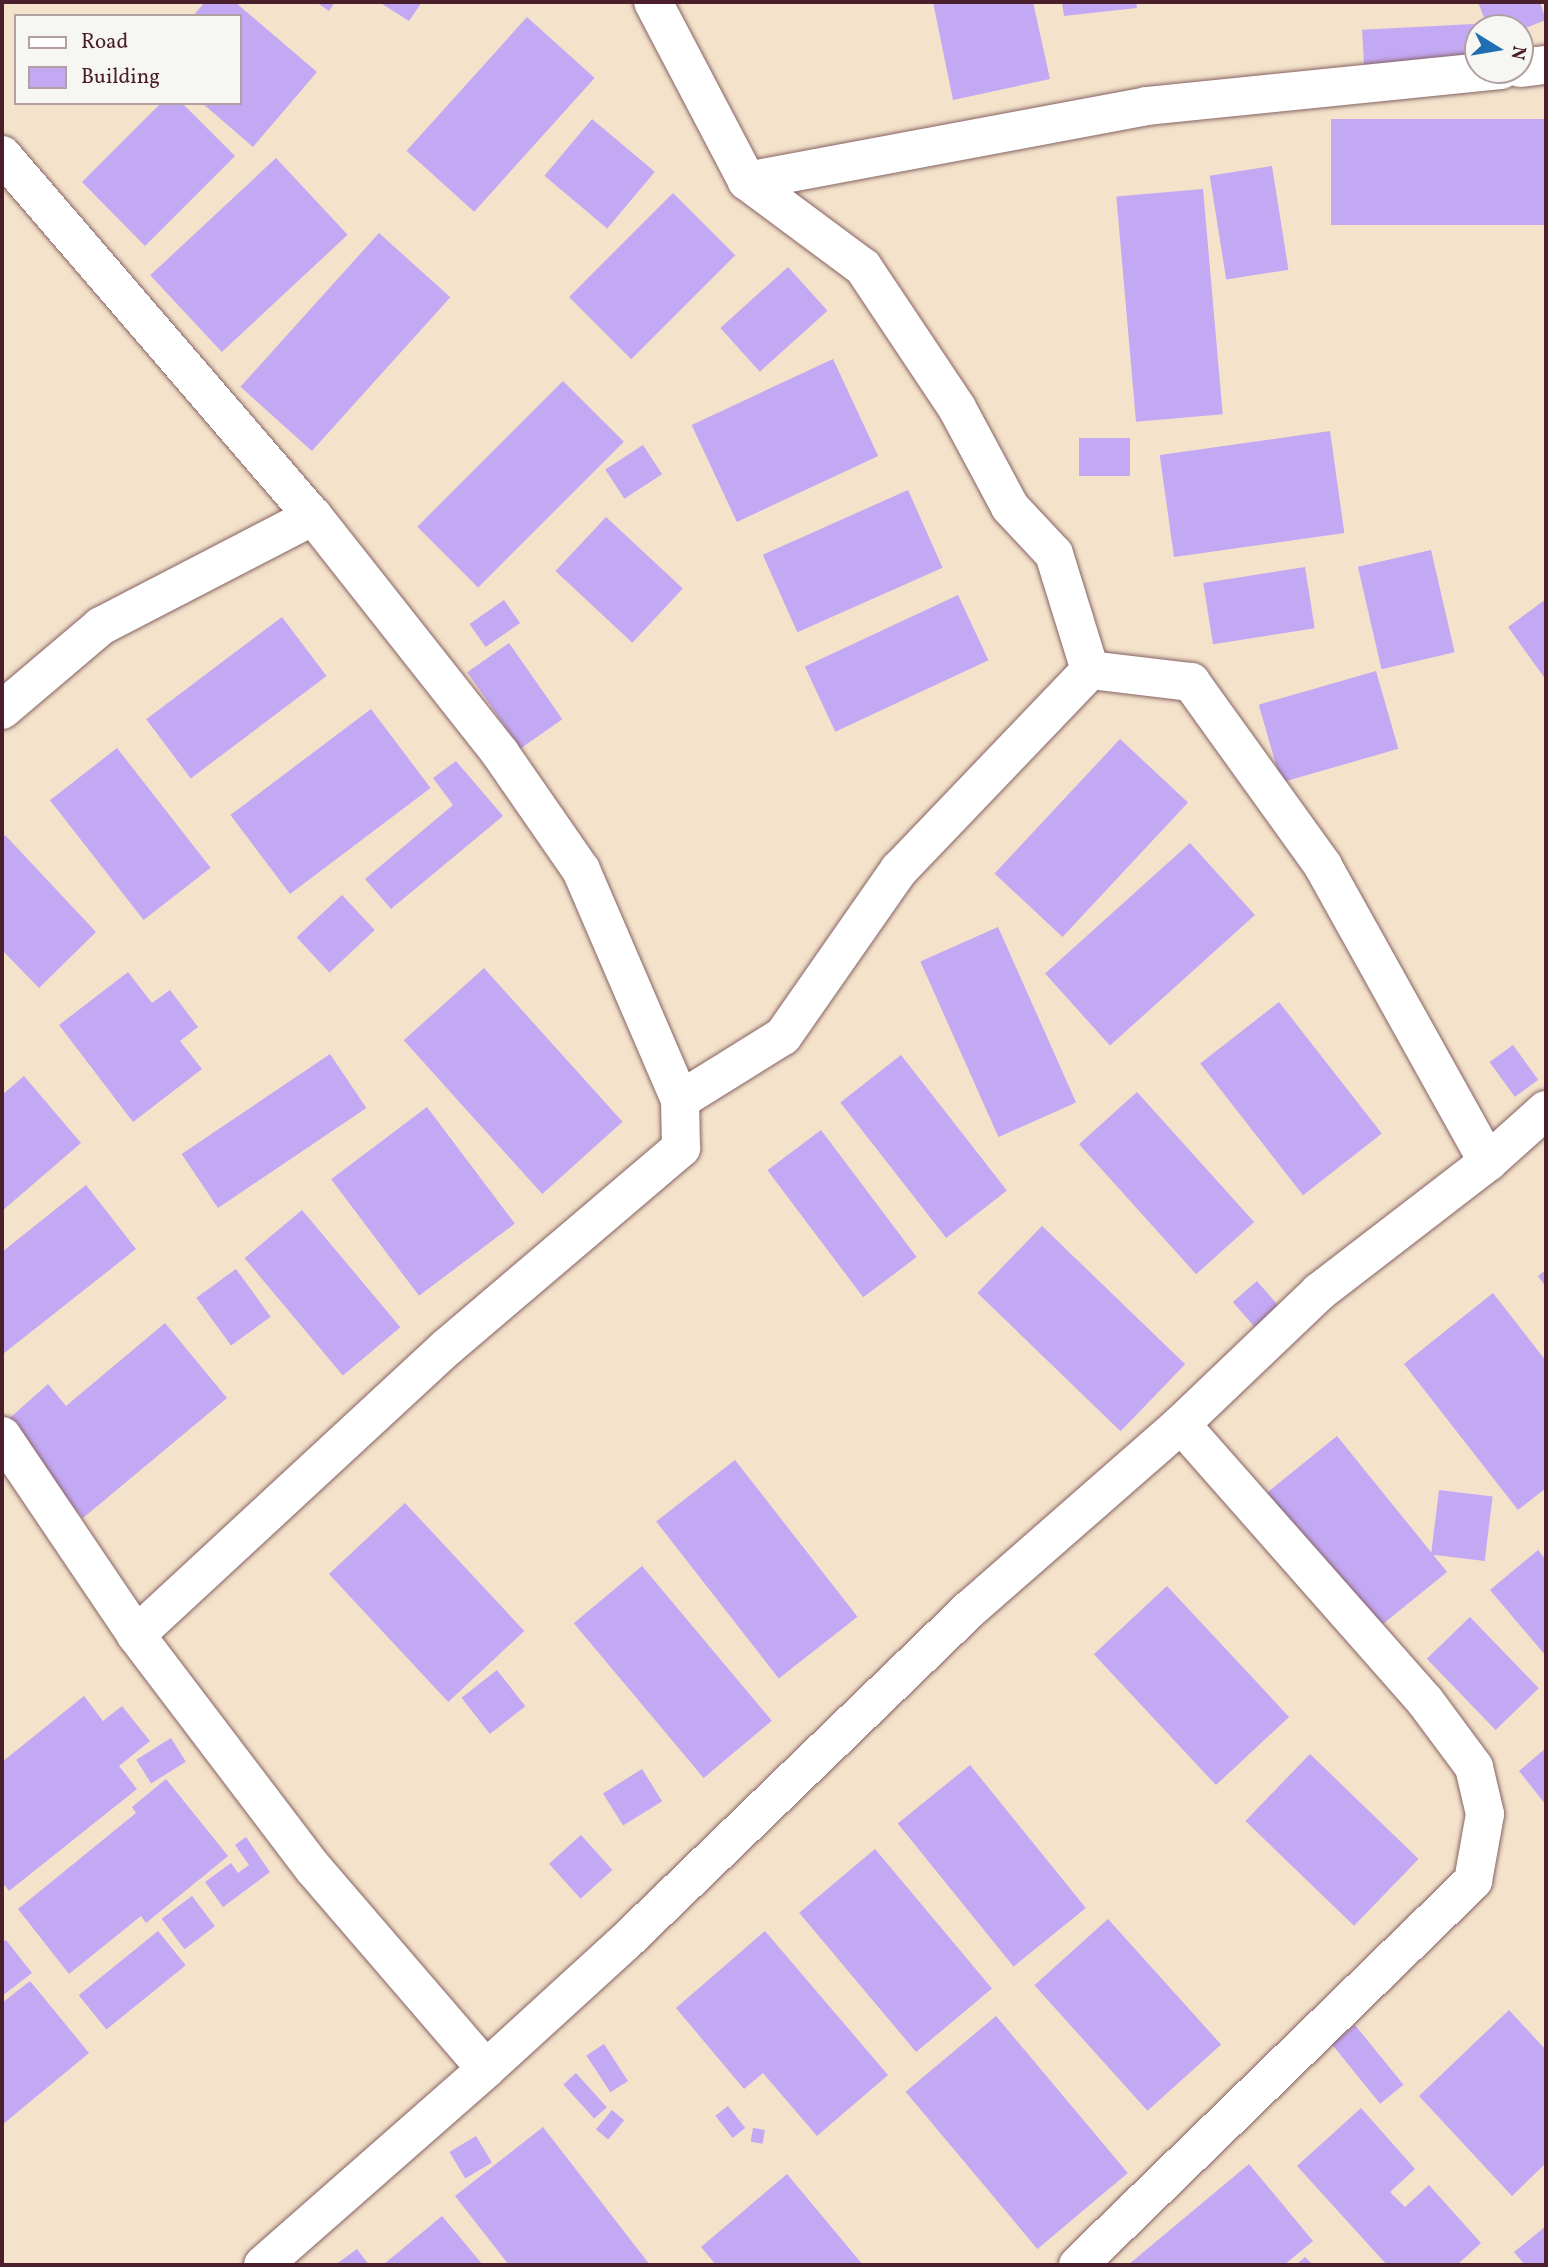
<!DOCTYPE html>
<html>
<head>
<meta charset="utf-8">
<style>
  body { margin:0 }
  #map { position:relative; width:1548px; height:2267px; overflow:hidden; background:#f4e2cb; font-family:Vollkorn,serif }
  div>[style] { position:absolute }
  .building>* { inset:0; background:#c3a8f4; transform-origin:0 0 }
  .roads { filter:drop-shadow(0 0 2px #866363) drop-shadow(0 0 2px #866363) }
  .street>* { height:38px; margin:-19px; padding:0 19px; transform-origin:19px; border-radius:19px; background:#fff }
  span { translate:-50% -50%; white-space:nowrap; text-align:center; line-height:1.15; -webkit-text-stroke:7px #f6f6f2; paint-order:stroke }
  .frame { position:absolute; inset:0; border:4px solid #4a1f2b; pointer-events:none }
  .legend { position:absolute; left:14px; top:14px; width:228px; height:91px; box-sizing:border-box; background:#f6f6f2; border:2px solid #b1a0a2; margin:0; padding:9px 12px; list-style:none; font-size:21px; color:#4a1f2b }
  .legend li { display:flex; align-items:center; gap:14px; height:35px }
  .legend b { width:35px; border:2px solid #b1a0a2 }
  .north { position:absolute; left:1464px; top:14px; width:70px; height:70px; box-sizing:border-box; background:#f6f6f2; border:2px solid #b1a0a2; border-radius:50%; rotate:101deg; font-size:19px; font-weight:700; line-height:28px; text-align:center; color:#4a1f2b }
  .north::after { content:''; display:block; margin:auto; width:24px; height:32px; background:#1f6fb2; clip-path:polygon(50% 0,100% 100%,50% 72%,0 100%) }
</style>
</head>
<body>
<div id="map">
  <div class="building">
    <div style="clip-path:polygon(205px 2px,235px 2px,317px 72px,253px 147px,202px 103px,240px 103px,240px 16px,193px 16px)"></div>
    <div style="clip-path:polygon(316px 2px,335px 2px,329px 11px)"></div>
    <div style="clip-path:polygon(379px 2px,422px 2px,409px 21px)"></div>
    <div style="clip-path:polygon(933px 2px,1033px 2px,1050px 79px,953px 100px)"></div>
    <div style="clip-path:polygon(1062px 2px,1136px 2px,1137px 8px,1064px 16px)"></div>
    <div style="clip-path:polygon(1478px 2px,1540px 2px,1546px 20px,1520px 30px,1488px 28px)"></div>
    <div style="left:527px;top:17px;width:91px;height:180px;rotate:42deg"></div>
    <div style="left:1474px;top:24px;width:37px;height:112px;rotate:87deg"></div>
    <div style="clip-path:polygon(161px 103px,182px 103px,235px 156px,145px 246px,82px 182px)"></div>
    <div style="left:592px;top:119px;width:82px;height:74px;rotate:40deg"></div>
    <div style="left:1546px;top:119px;width:106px;height:215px;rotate:90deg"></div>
    <div style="left:276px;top:158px;width:105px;height:172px;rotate:47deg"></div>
    <div style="left:1272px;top:166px;width:105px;height:63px;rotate:81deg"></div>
    <div style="left:1203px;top:189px;width:226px;height:87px;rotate:85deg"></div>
    <div style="left:673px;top:193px;width:88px;height:147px;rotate:45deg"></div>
    <div style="left:379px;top:233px;width:96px;height:207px;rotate:42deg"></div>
    <div style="left:788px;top:267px;width:59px;height:91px;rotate:48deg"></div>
    <div style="left:833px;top:359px;width:107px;height:156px;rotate:65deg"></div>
    <div style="left:563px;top:381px;width:86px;height:206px;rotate:45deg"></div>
    <div style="left:1330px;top:431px;width:103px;height:172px;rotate:82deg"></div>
    <div style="left:1130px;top:438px;width:38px;height:51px;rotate:90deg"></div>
    <div style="left:643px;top:445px;width:35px;height:45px;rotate:57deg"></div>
    <div style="left:908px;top:490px;width:85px;height:159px;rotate:66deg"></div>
    <div style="left:606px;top:517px;width:105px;height:74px;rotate:43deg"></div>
    <div style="left:1431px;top:550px;width:105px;height:75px;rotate:77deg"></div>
    <div style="left:1305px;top:567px;width:62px;height:103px;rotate:81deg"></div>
    <div style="left:958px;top:595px;width:72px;height:169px;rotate:65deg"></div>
    <div style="clip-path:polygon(1546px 599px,1546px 680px,1508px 627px)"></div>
    <div style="left:504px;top:600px;width:28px;height:42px;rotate:55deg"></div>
    <div style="left:282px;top:617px;width:74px;height:170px;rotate:53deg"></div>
    <div style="left:509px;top:643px;width:93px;height:51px;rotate:55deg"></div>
    <div style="left:1376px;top:671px;width:81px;height:122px;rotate:74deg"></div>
    <div style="left:371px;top:709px;width:99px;height:176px;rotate:53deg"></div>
    <div style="left:1120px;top:739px;width:93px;height:184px;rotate:43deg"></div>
    <div style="left:117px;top:748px;width:152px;height:85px;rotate:52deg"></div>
    <div style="clip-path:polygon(456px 761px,503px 816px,391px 909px,365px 879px,453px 805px,433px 778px)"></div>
    <div style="clip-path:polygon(5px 835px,96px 932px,39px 988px,2px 950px,2px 838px)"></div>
    <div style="left:1190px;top:843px;width:97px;height:195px;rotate:48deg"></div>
    <div style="left:342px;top:895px;width:48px;height:62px;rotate:47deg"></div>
    <div style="left:998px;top:927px;width:192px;height:85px;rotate:66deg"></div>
    <div style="left:484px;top:968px;width:207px;height:108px;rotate:48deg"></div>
    <div style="clip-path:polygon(128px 972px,152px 1003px,170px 990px,198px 1027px,180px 1041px,202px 1069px,133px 1122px,59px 1025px)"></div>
    <div style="left:1279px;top:1002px;width:167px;height:100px;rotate:52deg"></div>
    <div style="left:1513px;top:1045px;width:43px;height:29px;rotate:54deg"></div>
    <div style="left:330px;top:1054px;width:65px;height:179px;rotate:56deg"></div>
    <div style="left:901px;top:1055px;width:172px;height:77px;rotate:52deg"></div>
    <div style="clip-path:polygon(24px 1076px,81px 1143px,2px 1211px,2px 1095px)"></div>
    <div style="left:1137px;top:1092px;width:175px;height:78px;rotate:48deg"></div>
    <div style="left:427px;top:1107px;width:146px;height:120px;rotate:53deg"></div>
    <div style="left:821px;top:1130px;width:159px;height:67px;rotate:53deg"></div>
    <div style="clip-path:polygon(86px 1185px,136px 1249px,3px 1354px,2px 1252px)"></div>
    <div style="left:302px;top:1210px;width:153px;height:75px;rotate:50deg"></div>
    <div style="left:1042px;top:1226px;width:199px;height:93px;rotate:44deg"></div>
    <div style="left:236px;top:1269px;width:59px;height:49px;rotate:54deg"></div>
    <div style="clip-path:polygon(1546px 1270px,1546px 1287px,1538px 1276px)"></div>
    <div style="left:1257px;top:1281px;width:50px;height:32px;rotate:49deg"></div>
    <div style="clip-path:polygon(1493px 1293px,1546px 1361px,1546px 1488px,1518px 1510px,1404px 1364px)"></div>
    <div style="clip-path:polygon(165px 1323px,227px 1398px,83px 1518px,3px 1424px,48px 1384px,66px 1406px)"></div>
    <div style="left:1337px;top:1436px;width:175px;height:95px;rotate:51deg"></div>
    <div style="left:735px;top:1460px;width:199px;height:100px;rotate:52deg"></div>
    <div style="left:1439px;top:1490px;width:54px;height:65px;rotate:7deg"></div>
    <div style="left:405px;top:1503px;width:175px;height:104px;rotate:47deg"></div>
    <div style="clip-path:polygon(1538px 1550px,1546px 1560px,1546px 1656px,1490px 1590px)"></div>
    <div style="left:642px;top:1566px;width:202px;height:89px;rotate:50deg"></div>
    <div style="left:1167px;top:1586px;width:179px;height:100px;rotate:47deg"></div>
    <div style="left:1470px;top:1617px;width:99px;height:60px;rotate:46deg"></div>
    <div style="left:497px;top:1670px;width:46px;height:45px;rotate:52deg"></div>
    <div style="clip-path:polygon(84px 1696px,103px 1721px,122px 1706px,150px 1741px,119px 1766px,137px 1789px,9px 1891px,2px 1882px,2px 1762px)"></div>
    <div style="left:171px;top:1738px;width:28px;height:41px;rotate:58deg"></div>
    <div style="clip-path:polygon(1546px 1748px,1546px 1805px,1519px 1771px)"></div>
    <div style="left:1310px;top:1754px;width:151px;height:93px;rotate:44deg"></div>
    <div style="left:970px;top:1765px;width:184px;height:93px;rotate:51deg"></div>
    <div style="left:642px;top:1769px;width:38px;height:46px;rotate:58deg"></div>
    <div style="clip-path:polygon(166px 1779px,228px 1856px,146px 1923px,141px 1916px,69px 1974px,18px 1909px,136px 1813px,132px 1807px)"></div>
    <div style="left:581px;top:1835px;width:47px;height:43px;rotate:48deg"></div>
    <div style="clip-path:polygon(246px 1837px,270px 1872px,223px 1907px,205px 1882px,231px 1863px,238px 1873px,249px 1865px,235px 1845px)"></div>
    <div style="left:875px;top:1849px;width:182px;height:99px;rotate:50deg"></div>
    <div style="left:192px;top:1896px;width:38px;height:38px;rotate:53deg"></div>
    <div style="left:1108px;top:1919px;width:169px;height:99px;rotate:48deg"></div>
    <div style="left:158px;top:1931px;width:44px;height:102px;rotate:51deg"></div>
    <div style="clip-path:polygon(765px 1931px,888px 2075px,817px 2136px,763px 2073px,744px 2089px,676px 2008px)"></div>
    <div style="clip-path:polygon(6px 1940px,32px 1973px,2px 1996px,2px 1943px)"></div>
    <div style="clip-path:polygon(30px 1981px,89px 2053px,2px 2125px,2px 2003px)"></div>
    <div style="clip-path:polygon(1509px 2010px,1546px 2050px,1546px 2163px,1512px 2196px,1419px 2096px)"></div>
    <div style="left:996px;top:2016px;width:205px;height:118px;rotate:50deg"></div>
    <div style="left:1355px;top:2025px;width:77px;height:30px;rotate:51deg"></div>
    <div style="left:604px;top:2044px;width:44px;height:21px;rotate:57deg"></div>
    <div style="left:576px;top:2073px;width:46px;height:17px;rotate:48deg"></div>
    <div style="left:728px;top:2106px;width:28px;height:16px;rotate:52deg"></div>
    <div style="clip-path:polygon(1361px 2108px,1415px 2169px,1390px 2192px,1405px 2207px,1429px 2185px,1481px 2243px,1457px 2265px,1387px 2265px,1297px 2166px)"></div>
    <div style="left:612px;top:2110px;width:16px;height:25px;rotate:40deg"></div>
    <div style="clip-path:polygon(543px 2127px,650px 2265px,509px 2265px,455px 2196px)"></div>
    <div style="left:753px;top:2128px;width:12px;height:14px;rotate:9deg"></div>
    <div style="left:476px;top:2136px;width:31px;height:31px;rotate:59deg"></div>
    <div style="clip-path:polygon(1249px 2164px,1313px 2241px,1284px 2265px,1128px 2265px)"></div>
    <div style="clip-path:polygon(787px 2174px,863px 2265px,716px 2265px,701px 2247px)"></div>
    <div style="clip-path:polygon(442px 2216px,483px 2265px,383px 2265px)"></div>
    <div style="clip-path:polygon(1546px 2226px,1546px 2265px,1525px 2265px,1514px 2252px)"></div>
    <div style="clip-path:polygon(357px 2249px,369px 2265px,335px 2265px)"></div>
    <div style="clip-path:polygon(1305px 2257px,1313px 2265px,1296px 2265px)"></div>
  </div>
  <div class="roads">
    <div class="street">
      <div style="left:653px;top:2px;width:202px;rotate:62.3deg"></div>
      <div style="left:747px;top:181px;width:144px;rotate:36.6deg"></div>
      <div style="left:863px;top:267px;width:169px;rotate:56.3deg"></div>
      <div style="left:957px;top:408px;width:112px;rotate:61.8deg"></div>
      <div style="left:1010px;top:507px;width:64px;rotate:46.9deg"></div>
      <div style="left:1054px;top:554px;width:121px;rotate:72.8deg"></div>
      <div style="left:1090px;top:670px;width:102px;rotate:6.8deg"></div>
      <div style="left:1191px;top:682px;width:226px;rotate:54.3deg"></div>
      <div style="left:1323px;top:866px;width:339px;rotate:60.9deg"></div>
      <div style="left:1520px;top:68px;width:26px;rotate:-7deg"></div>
      <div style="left:2px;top:155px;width:476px;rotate:49.3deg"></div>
      <div style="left:313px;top:516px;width:302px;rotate:51.7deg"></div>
      <div style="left:500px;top:753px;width:142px;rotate:55.3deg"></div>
      <div style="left:581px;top:870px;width:250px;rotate:66.7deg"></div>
      <div style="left:747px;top:181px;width:407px;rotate:-10.6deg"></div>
      <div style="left:1147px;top:106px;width:356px;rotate:-5.8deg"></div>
      <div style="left:2px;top:710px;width:130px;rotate:-40.3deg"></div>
      <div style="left:101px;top:626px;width:239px;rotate:-27.4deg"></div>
      <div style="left:2px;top:1436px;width:240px;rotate:56deg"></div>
      <div style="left:136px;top:1635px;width:293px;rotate:52.8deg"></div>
      <div style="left:313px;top:1868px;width:265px;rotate:49.3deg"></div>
      <div style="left:136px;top:1635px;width:422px;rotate:-42.8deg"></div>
      <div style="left:446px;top:1348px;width:309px;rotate:-40.4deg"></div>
      <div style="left:681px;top:1148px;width:48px;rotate:-91.2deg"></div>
      <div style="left:680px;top:1100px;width:121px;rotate:-31.9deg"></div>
      <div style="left:783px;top:1036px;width:203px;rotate:-55.1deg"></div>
      <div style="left:899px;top:870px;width:277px;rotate:-46.3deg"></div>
      <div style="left:263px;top:2265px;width:297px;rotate:-41.3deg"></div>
      <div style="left:486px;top:2069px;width:187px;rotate:-42.4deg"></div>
      <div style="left:624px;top:1943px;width:481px;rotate:-44deg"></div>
      <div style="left:970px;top:1609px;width:281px;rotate:-41.2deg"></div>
      <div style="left:1181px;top:1424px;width:191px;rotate:-43.7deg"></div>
      <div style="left:1319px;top:1292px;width:213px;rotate:-37.6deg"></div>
      <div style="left:1488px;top:1162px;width:78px;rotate:-41.9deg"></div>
      <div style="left:1078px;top:2265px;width:551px;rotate:-44.19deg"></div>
      <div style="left:1473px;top:1881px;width:68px;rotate:-79.8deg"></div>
      <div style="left:1485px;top:1814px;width:48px;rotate:-103.2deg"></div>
      <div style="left:1474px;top:1767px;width:82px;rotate:-126.6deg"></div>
      <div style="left:1425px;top:1701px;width:369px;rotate:-131.4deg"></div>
    </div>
  </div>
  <div class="frame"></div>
  <ul class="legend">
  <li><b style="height:9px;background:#fff"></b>Road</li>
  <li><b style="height:19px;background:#c3a8f4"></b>Building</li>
  </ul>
  <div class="north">N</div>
</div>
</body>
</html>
